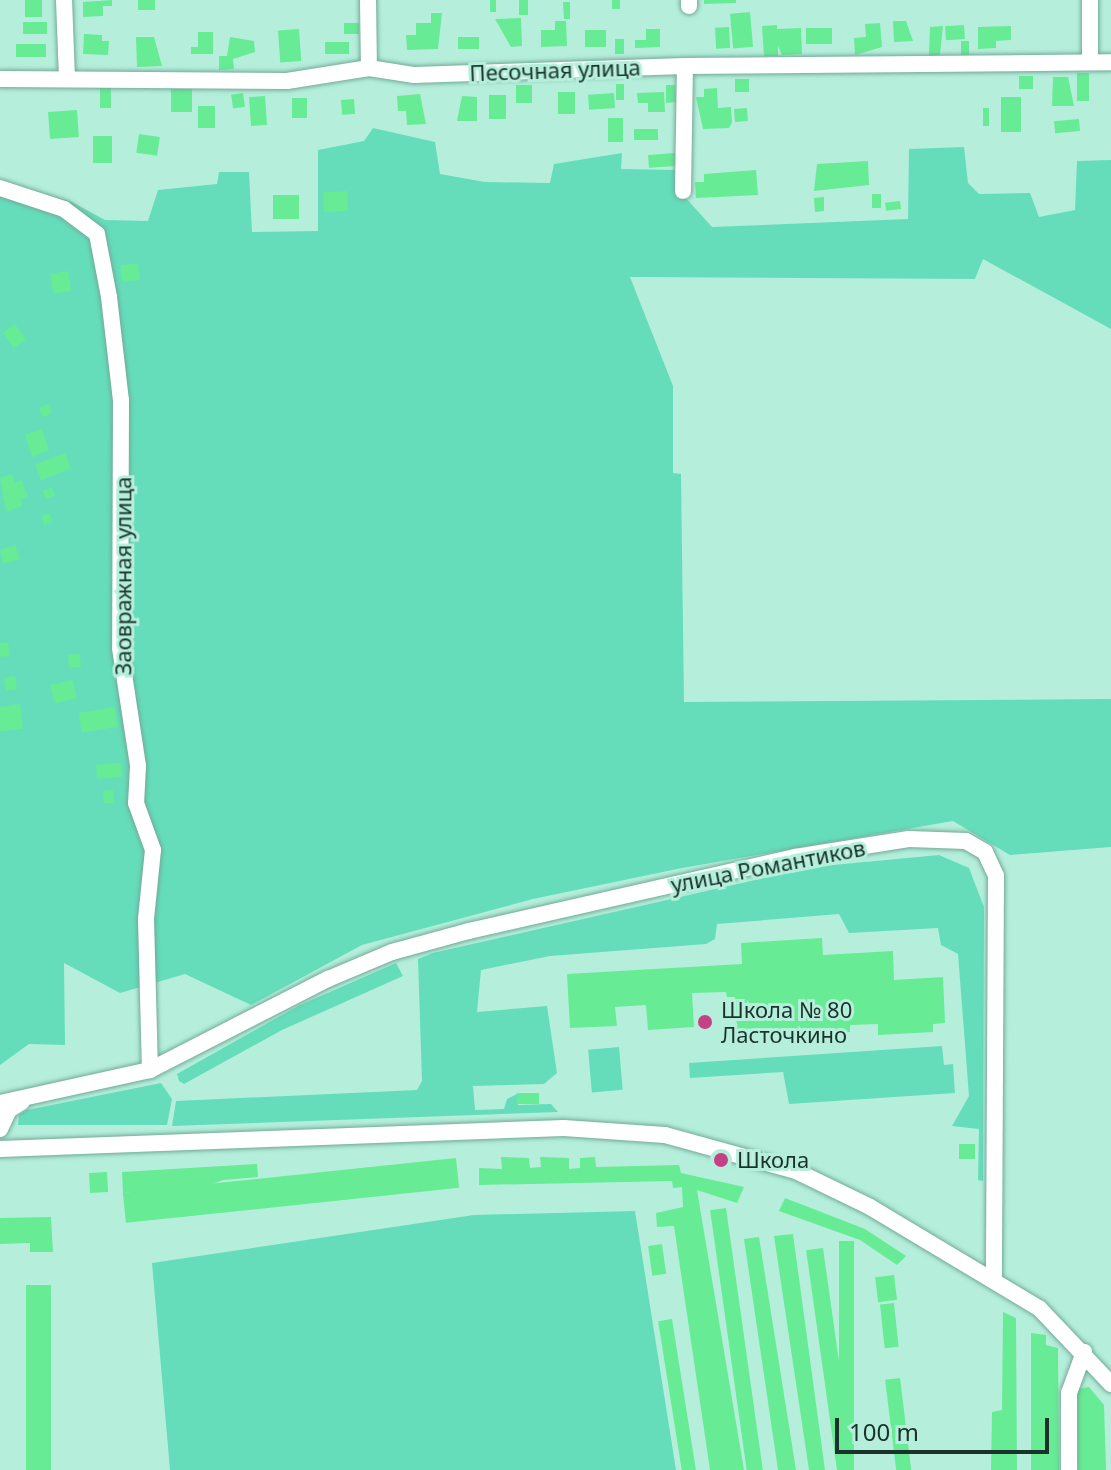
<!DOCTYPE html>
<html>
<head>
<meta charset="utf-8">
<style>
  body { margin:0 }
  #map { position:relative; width:1111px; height:1470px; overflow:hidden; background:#b5efdc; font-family:"Noto Sans",sans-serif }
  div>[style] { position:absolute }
  .green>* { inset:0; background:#65ddbb; transform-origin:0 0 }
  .building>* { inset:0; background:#67eb95; transform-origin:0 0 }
  .roads { filter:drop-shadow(0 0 2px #72aa98) drop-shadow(0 0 2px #72aa98) }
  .street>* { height:16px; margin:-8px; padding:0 8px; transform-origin:8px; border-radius:8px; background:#fff }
  .dots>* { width:22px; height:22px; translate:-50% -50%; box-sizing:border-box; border:4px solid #b5efdc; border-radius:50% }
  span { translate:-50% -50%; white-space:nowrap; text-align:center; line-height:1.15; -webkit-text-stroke:6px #b5efdc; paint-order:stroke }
  .street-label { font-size:22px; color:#1b322b }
  .poi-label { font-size:22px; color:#1b322b }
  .left { translate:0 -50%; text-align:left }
  .scale { position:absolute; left:835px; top:1418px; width:214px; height:36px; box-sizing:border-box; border:4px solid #1b322b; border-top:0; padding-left:10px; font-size:24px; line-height:28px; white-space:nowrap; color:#1b322b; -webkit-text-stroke:6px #b5efdc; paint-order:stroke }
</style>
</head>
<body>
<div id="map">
  <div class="green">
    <div style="clip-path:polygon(373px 128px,435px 142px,440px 174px,485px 182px,550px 183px,554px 164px,622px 153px,621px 169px,678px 170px,685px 197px,712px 227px,908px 219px,909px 149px,964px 147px,968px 183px,979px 194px,1030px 193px,1039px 217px,1075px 210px,1077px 161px,1111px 160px,1111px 329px,983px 259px,975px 279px,630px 277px,673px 386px,673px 473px,681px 474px,684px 702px,1111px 699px,1111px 847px,1010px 855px,953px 821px,682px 868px,533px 899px,362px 945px,251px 1005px,185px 974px,120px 993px,64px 963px,65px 1045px,29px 1044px,0 1065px,0 181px,72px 202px,105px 220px,148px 221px,158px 190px,217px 184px,219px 172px,249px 172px,252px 232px,318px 231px,318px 150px,364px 141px)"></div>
    <div style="clip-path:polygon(939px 855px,969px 868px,984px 907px,983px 1181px,978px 1180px,979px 1129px,952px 1126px,969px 1096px,958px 954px,941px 945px,938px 928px,849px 933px,839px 914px,717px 924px,715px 939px,706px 944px,550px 956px,481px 970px,477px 1012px,547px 1006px,557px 1073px,544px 1084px,473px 1086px,475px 1110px,504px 1109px,507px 1099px,517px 1094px,518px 1105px,551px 1104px,558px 1112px,172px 1126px,176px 1101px,417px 1090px,422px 1081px,418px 959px,433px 953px,812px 867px)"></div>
    <div style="clip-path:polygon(396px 963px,403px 976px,282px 1030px,184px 1084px,179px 1081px,177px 1074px,298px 1006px)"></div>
    <div style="clip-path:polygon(942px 1046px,944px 1065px,953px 1064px,955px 1093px,789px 1104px,783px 1072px,690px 1078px,689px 1063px)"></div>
    <div style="left:619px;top:1047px;width:43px;height:31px;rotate:85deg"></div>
    <div style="clip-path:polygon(161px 1083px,172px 1099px,167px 1125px,18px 1125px,19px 1115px,27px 1110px)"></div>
    <div style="clip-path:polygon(635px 1211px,676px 1470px,170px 1470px,152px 1263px,474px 1215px)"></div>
  </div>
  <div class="building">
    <div style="left:25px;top:0;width:17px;height:17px"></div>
    <div style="clip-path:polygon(112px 0,112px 6px,103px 6px,103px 16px,83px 17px,83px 2px)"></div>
    <div style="left:138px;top:0;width:17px;height:10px"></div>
    <div style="left:490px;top:0;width:6px;height:12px"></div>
    <div style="left:519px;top:0;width:9px;height:15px"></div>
    <div style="left:612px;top:0;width:8px;height:9px"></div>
    <div style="clip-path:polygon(704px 0,736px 0,736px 3px,704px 4px)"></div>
    <div style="clip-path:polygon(563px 2px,570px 2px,570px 19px,564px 19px)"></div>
    <div style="left:750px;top:12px;width:35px;height:20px;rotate:85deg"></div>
    <div style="clip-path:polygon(431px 13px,442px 13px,438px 49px,407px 50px,406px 35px,416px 35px,416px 23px,431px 23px)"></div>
    <div style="clip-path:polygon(521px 18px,522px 46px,511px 47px,495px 19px)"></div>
    <div style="clip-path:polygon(555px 21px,566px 21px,567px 46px,541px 47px,541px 30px,555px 30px)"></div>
    <div style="clip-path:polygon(893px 21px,906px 21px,913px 41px,894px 42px)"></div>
    <div style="left:23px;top:22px;width:24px;height:12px"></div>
    <div style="left:344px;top:23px;width:15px;height:11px"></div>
    <div style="clip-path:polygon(880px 23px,882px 47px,855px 55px,854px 38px,866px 37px,865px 24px)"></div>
    <div style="clip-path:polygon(777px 25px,777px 29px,801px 28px,802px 54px,782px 55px,778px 46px,778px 56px,764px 56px,762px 26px)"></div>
    <div style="left:964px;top:25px;width:14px;height:19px;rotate:86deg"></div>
    <div style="clip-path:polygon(943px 26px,940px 55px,929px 56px,930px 27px)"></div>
    <div style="clip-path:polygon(1011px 26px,1011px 40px,996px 41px,996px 48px,978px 49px,978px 27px)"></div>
    <div style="left:729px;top:27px;width:21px;height:14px;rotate:87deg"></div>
    <div style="left:832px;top:28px;width:16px;height:26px;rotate:90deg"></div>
    <div style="left:299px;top:29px;width:32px;height:21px;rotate:86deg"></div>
    <div style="clip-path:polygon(646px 29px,660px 29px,660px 47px,635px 48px,635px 40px,646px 40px)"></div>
    <div style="left:585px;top:30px;width:21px;height:17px"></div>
    <div style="clip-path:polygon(198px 32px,213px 32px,213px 54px,191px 54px,191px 47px,198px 47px)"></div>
    <div style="clip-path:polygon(84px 34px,102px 35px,102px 41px,109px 41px,108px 55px,83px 54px)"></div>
    <div style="clip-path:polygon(136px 37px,154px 37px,162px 66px,137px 67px)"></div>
    <div style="clip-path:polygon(230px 37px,254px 41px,255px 52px,233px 59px,234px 69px,219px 70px,219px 56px,227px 56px)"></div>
    <div style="left:458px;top:37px;width:21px;height:12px"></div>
    <div style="left:615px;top:39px;width:9px;height:15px"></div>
    <div style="left:961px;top:41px;width:8px;height:14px"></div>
    <div style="left:325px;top:42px;width:24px;height:12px"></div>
    <div style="left:46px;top:44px;width:13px;height:30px;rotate:90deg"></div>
    <div style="left:1077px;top:73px;width:12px;height:28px"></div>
    <div style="left:1033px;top:76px;width:13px;height:14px;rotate:90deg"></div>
    <div style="clip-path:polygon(1053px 77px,1068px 77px,1074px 106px,1052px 106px)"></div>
    <div style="left:735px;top:79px;width:14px;height:13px"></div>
    <div style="left:616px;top:84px;width:8px;height:16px"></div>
    <div style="left:516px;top:85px;width:16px;height:18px"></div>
    <div style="clip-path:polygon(666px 85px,675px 85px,676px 102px,666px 103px)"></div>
    <div style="left:100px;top:88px;width:11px;height:20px"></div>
    <div style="clip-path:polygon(717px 88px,718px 108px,731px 107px,732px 123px,729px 128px,703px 129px,696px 97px,704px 97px,704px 89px)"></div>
    <div style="left:171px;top:89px;width:21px;height:23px"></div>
    <div style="left:575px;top:92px;width:22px;height:17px;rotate:90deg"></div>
    <div style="clip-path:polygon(664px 92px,665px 112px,648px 112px,648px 103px,638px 103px,637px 93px)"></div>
    <div style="left:243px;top:93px;width:14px;height:12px;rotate:82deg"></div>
    <div style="left:614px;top:93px;width:15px;height:26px;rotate:86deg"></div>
    <div style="clip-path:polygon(420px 94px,426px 124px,407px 125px,406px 111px,398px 111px,397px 96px)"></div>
    <div style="left:489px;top:95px;width:17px;height:24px"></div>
    <div style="left:265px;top:96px;width:29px;height:16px;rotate:86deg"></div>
    <div style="clip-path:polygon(462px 96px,477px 97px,477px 121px,457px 121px)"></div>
    <div style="left:1001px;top:97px;width:20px;height:35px"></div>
    <div style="left:292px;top:98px;width:15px;height:20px"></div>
    <div style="left:354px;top:99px;width:15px;height:13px;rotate:86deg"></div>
    <div style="left:198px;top:106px;width:17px;height:22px"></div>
    <div style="left:747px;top:108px;width:13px;height:13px;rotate:86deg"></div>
    <div style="left:983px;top:108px;width:6px;height:18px"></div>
    <div style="left:77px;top:110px;width:27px;height:29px;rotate:86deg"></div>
    <div style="left:608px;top:118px;width:15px;height:24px"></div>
    <div style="left:1079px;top:119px;width:12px;height:25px;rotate:85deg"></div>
    <div style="left:658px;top:129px;width:11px;height:24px;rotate:90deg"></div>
    <div style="left:139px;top:134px;width:21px;height:19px;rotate:8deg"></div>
    <div style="left:93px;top:136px;width:19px;height:27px"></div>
    <div style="left:675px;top:153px;width:13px;height:27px;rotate:86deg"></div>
    <div style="clip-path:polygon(868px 161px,869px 185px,814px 191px,817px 164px)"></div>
    <div style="clip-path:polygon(756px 170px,758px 195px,696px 198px,695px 182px,704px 182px,704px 174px)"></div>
    <div style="left:347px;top:191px;width:20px;height:24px;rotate:87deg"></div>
    <div style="left:872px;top:194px;width:9px;height:14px"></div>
    <div style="left:273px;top:195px;width:26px;height:24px"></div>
    <div style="clip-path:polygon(824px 197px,824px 211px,815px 212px,814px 198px)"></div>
    <div style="left:900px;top:201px;width:8px;height:15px;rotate:83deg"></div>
    <div style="left:138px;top:263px;width:17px;height:18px;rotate:83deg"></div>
    <div style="left:68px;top:271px;width:20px;height:18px;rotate:81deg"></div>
    <div style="left:15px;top:324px;width:19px;height:15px;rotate:55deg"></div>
    <div style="left:48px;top:404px;width:10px;height:10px;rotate:66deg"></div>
    <div style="left:42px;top:429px;width:23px;height:18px;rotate:72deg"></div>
    <div style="left:65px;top:453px;width:17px;height:32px;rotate:69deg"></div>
    <div style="clip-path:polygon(12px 474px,15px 482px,22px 480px,28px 497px,21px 499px,23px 506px,6px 512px,0 478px)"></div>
    <div style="left:52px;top:487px;width:9px;height:10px;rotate:69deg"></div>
    <div style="left:50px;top:513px;width:10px;height:9px;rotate:73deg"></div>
    <div style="clip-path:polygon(15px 545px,20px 559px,3px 564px,0 550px)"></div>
    <div style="clip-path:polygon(8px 642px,10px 656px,0 657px,0 643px)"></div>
    <div style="left:80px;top:654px;width:13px;height:12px;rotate:86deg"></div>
    <div style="left:15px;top:676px;width:13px;height:11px;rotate:81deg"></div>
    <div style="left:73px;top:680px;width:19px;height:23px;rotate:78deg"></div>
    <div style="clip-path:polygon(20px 704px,23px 729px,0 731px,0 707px)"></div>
    <div style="left:115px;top:707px;width:20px;height:37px;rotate:81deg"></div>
    <div style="left:121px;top:763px;width:14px;height:25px;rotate:86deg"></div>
    <div style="left:113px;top:790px;width:13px;height:10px;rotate:86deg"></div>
    <div style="clip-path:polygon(822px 938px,823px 955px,893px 951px,894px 980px,943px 977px,945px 1023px,933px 1024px,933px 1032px,878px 1035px,878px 1024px,850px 1025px,850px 1032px,781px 1036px,780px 1031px,765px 1032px,764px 1028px,737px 1029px,735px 997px,727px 997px,726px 992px,692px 993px,694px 1027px,648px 1030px,646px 1005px,615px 1007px,617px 1026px,570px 1028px,567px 974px,742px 964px,741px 943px)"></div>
    <div style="left:539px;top:1093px;width:11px;height:22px;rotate:90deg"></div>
    <div style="left:959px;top:1144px;width:16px;height:15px"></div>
    <div style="clip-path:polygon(501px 1157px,529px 1158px,530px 1168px,541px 1167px,540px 1157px,569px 1158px,569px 1169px,580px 1168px,580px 1158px,595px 1157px,596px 1167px,679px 1165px,681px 1173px,744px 1187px,737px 1203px,697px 1190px,744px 1470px,710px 1470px,674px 1226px,657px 1227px,656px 1213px,683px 1207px,682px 1187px,673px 1188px,672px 1181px,479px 1185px,479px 1168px,502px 1169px)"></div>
    <div style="left:456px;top:1158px;width:30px;height:335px;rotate:84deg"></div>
    <div style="clip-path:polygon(257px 1164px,258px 1177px,223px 1180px,203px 1188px,123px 1193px,122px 1172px)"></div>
    <div style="left:107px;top:1172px;width:20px;height:18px;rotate:87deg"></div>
    <div style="clip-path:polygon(785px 1198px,865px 1229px,906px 1256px,897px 1265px,860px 1240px,779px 1211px)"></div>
    <div style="left:726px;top:1208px;width:265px;height:16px;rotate:82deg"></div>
    <div style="clip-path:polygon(51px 1217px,53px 1252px,30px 1252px,30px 1243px,0 1244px,0 1218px)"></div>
    <div style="clip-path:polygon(793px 1234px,825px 1470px,809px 1470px,774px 1236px)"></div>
    <div style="clip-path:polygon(759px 1237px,796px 1470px,778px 1470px,744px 1239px)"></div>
    <div style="left:839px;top:1241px;width:15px;height:231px"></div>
    <div style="left:662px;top:1244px;width:30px;height:14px;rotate:82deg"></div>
    <div style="left:823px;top:1248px;width:224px;height:17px;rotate:82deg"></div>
    <div style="left:894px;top:1275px;width:25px;height:19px;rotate:83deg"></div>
    <div style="left:26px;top:1285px;width:25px;height:185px"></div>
    <div style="left:894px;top:1303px;width:44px;height:14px;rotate:84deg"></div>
    <div style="clip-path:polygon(1003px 1312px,1016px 1318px,1017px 1470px,991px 1470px,992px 1412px,1002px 1410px)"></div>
    <div style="left:672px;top:1319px;width:153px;height:14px;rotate:81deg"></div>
    <div style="clip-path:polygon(1031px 1333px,1046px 1335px,1046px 1345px,1058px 1348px,1059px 1470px,1031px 1470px)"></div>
    <div style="left:900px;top:1378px;width:93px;height:15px;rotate:83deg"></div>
    <div style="clip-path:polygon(1089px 1387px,1104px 1405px,1106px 1470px,1078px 1470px,1077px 1389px)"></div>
  </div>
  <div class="roads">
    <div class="street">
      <div style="left:64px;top:0;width:77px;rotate:87.8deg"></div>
      <div style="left:368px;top:0;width:68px;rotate:89.2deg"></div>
      <div style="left:689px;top:0;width:6px;rotate:90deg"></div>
      <div style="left:1090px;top:60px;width:60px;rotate:-90deg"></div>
      <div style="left:0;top:79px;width:287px;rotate:0.4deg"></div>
      <div style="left:287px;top:81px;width:83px;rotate:-9deg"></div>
      <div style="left:369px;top:68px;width:46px;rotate:8.8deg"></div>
      <div style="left:414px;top:75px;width:271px;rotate:-1.9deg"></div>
      <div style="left:685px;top:66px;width:426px;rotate:-0.5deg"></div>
      <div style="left:0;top:188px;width:67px;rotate:18.2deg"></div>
      <div style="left:64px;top:209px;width:41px;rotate:37.1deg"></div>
      <div style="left:97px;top:234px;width:64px;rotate:79.2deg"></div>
      <div style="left:109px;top:297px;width:104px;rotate:83.4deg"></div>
      <div style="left:121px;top:400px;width:248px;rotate:90.2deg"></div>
      <div style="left:120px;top:648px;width:119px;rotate:81.3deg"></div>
      <div style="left:138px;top:766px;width:37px;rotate:93deg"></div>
      <div style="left:136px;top:803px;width:50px;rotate:70.1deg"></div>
      <div style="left:153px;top:850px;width:69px;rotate:95.8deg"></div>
      <div style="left:146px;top:919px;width:151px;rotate:88.5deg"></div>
      <div style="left:683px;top:191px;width:125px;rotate:-89.1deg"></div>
      <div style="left:0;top:1103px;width:154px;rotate:-12.4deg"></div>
      <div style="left:150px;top:1070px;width:200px;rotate:-27.1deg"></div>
      <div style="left:328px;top:979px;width:69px;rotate:-22.9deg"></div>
      <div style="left:392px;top:952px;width:80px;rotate:-15.3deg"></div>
      <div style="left:469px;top:931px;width:334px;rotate:-12.8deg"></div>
      <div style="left:795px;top:857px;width:115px;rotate:-9deg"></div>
      <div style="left:909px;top:839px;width:57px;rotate:2deg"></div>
      <div style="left:966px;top:841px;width:22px;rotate:30deg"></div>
      <div style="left:985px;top:852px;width:26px;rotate:65deg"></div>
      <div style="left:996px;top:876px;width:404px;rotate:90.3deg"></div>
      <div style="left:0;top:1129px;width:21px;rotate:-65deg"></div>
      <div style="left:9px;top:1110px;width:15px;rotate:-32deg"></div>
      <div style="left:0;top:1149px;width:564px;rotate:-2.13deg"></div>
      <div style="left:564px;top:1128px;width:101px;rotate:4deg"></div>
      <div style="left:665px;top:1135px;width:136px;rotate:15.4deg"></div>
      <div style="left:796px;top:1171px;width:82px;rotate:25.9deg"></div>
      <div style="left:870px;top:1207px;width:197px;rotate:30.9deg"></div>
      <div style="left:1039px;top:1308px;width:105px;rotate:46.5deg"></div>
      <div style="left:1069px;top:1470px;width:77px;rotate:-90deg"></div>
      <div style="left:1069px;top:1393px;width:44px;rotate:-69.9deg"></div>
    </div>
  </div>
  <div class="dots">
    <div style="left:705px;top:1022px;background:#c54185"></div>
    <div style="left:721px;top:1160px;background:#c54185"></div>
  </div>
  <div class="street-label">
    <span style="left:555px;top:70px;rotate:-2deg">Песочная улица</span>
    <span style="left:123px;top:576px;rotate:-90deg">Заовражная улица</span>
    <span style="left:768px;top:866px;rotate:-11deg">улица Романтиков</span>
  </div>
  <div class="poi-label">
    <span class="left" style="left:721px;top:1022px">Школа № 80<br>Ласточкино</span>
    <span class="left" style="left:737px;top:1160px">Школа</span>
  </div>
  <div class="scale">100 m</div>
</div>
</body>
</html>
